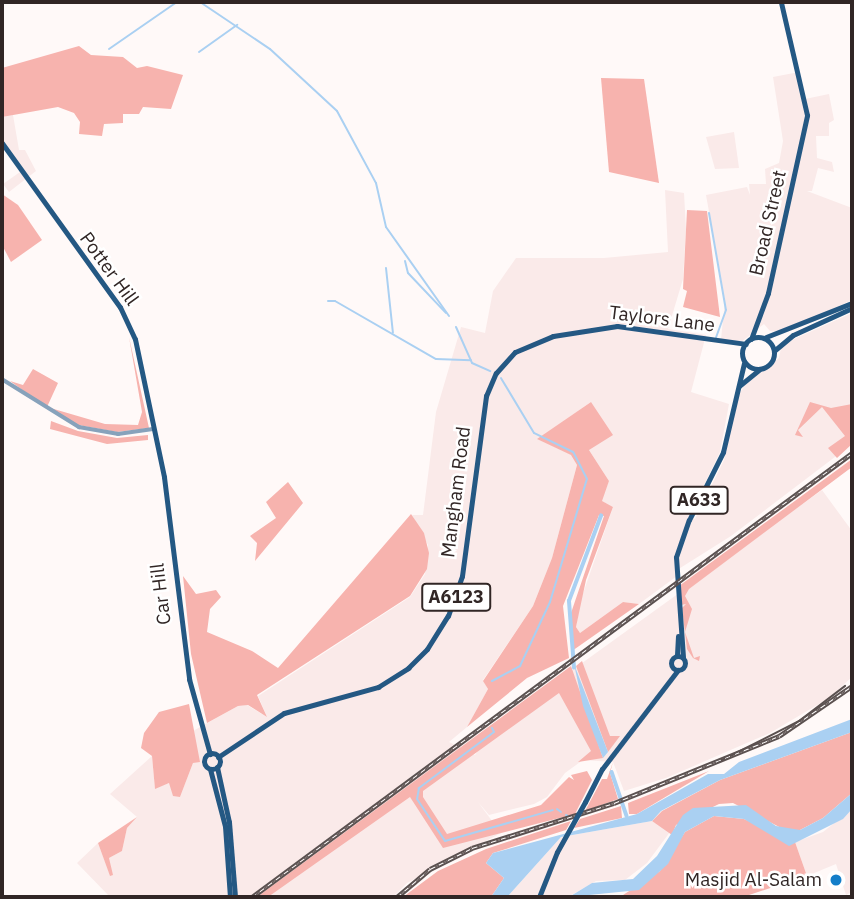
<!DOCTYPE html>
<html>
<head>
<meta charset="utf-8">
<style>
  body { margin:0 }
  #map { position:relative; width:854px; height:899px; overflow:hidden; background:#fff9f8; font-family:"IBM Plex Sans",sans-serif }
  div>[style] { position:absolute }
  .built>* { inset:0; background:#faeae9 }
  .green>* { inset:0; background:#f7b3ae }
  .water>* { inset:0; background:#aad0f2 }
  .stream>* { height:2px; margin:-1px; padding:0 1px; transform-origin:1px; border-radius:1px; background:#aad0f2 }
  .canal>* { height:3.5px; margin:-1.75px; padding:0 1.75px; transform-origin:1.75px; border-radius:1.75px; background:#aad0f2 }
  .minor>* { height:3.5px; margin:-1.75px; padding:0 1.75px; transform-origin:1.75px; border-radius:1.75px; background:#87a2bb }
  .major>* { height:5px; margin:-2.5px; padding:0 2.5px; transform-origin:2.5px; border-radius:2.5px; background:#245883 }
  .major>.ring { margin:-2.5px; padding:0; box-sizing:content-box; background:none; border:5px solid #245883; border-radius:50% }
  .tram>* { height:2px; margin:-1px; padding:0 1px; transform-origin:1px; border-radius:1px; background:#5b5150 }
  .rail>* { height:4.5px; margin-top:-2.25px; transform-origin:0; background:repeating-linear-gradient(90deg,#fff 0 5px,#5b5150 0 10px); box-sizing:border-box; border-block:2px solid #5b5150 }
  .major-bridge>* { height:5px; margin:-2.5px; padding:0 2.5px; transform-origin:2.5px; border-radius:2.5px; background:#245883 }
  .dots>* { width:19px; height:19px; translate:-50% -50%; box-sizing:border-box; border:4px solid #fff; border-radius:50% }
  span { translate:-50% -50%; white-space:nowrap; text-align:center; line-height:1.15; -webkit-text-stroke:5px #fff; paint-order:stroke }
  .shield-label span { padding:2px 5px; background:#fff; border:2px solid; border-radius:5px; -webkit-text-stroke-width:0 }
  .shield-label { font-size:18px; color:#312625; font-weight:700 }
  .street-label { font-size:19px; color:#312625 }
  .poi-label { font-size:19px; color:#312625 }
  .right { translate:-100% -50%; text-align:right }
  .frame { position:absolute; inset:0; border:4px solid #312625; pointer-events:none }
</style>
</head>
<body>
<div id="map">
  <div class="built">
    <div style="clip-path:polygon(799px 72px,805px 99px,829px 94px,834px 120px,829px 123px,829px 136px,816px 136px,817px 158px,832px 162px,834px 172px,818px 168px,812px 191px,807px 191px,852px 208px,852px 300px,781px 332px,770px 331px,764px 324px,740px 343px,721px 339px,725px 301px,706px 195px,747px 187px,750px 195px,749px 184px,766px 184px,765px 169px,779px 163px,783px 141px,773px 77px)"></div>
    <div style="clip-path:polygon(13px 115px,19px 150px,25px 150px,36px 171px,9px 192px,3px 184px,20px 172px,2px 143px,2px 117px)"></div>
    <div style="clip-path:polygon(734px 132px,739px 168px,715px 169px,706px 137px)"></div>
    <div style="clip-path:polygon(665px 190px,684px 193px,686px 229px,683px 279px,668px 329px,706px 335px,691px 392px,729px 404px,720px 452px,689px 516px,695px 519px,724px 460px,736px 400px,744px 386px,779px 358px,781px 348px,794px 339px,852px 313px,852px 444px,731px 536px,677px 570px,677px 576px,639px 604px,623px 602px,580px 633px,576px 627px,580px 602px,613px 507px,601px 501px,609px 481px,589px 450px,591px 402px,538px 439px,572px 455px,577px 465px,552px 558px,533px 606px,483px 680px,488px 689px,467px 727px,449px 742px,475px 755px,495px 726px,822px 490px,852px 531px,852px 677px,829px 698px,770px 733px,666px 778px,624px 791px,613px 762px,583px 760px,565px 773px,547px 797px,534px 804px,489px 815px,478px 802px,501px 833px,407px 883px,393px 897px,110px 897px,77px 863px,98px 843px,110px 875px,109px 858px,122px 851px,127px 828px,137px 817px,110px 794px,152px 756px,155px 788px,169px 783px,180px 797px,193px 763px,199px 761px,193px 731px,238px 706px,247px 705px,267px 717px,258px 696px,410px 597px,425px 574px,428px 545px,412px 515px,423px 515px,436px 412px,461px 327px,485px 333px,493px 291px,516px 258px,604px 258px,668px 252px)"></div>
    <div style="clip-path:polygon(852px 809px,852px 892px,846px 895px,836px 864px,807px 876px,795px 842px,823px 832px)"></div>
    <div style="clip-path:polygon(652px 821px,670px 832px,647px 863px,625px 880px,596px 881px,568px 897px,507px 897px,561px 837px)"></div>
  </div>
  <div class="green">
    <div style="clip-path:polygon(79px 46px,91px 55px,123px 57px,137px 68px,147px 66px,183px 75px,171px 109px,143px 107px,139px 114px,123px 114px,123px 123px,104px 124px,102px 136px,79px 134px,80px 122px,74px 113px,58px 107px,2px 117px,2px 68px)"></div>
    <div style="clip-path:polygon(601px 78px,644px 79px,659px 183px,609px 172px)"></div>
    <div style="clip-path:polygon(2px 194px,18px 205px,42px 240px,11px 262px,2px 245px)"></div>
    <div style="clip-path:polygon(687px 210px,707px 211px,720px 317px,683px 307px,687px 291px,683px 289px)"></div>
    <div style="clip-path:polygon(129px 337px,149px 428px,117px 432px,78px 425px,46px 407px,10px 381px,23px 385px,33px 369px,58px 383px,47px 407px,105px 424px,138px 425px,142px 412px)"></div>
    <div style="clip-path:polygon(591px 402px,613px 435px,589px 450px,609px 481px,602px 501px,613px 507px,586px 580px,576px 627px,580px 633px,623px 602px,639px 604px,572px 651px,571px 613px,604px 516px,599px 515px,563px 606px,569px 658px,527px 678px,467px 727px,488px 689px,483px 681px,533px 606px,552px 558px,577px 465px,571px 455px,537px 439px)"></div>
    <div style="clip-path:polygon(810px 402px,831px 408px,852px 404px,852px 444px,837px 458px,828px 448px,845px 436px,822px 407px,798px 430px,803px 437px,795px 435px)"></div>
    <div style="clip-path:polygon(51px 421px,78px 431px,117px 438px,148px 435px,148px 440px,107px 444px,50px 429px)"></div>
    <div style="clip-path:polygon(852px 459px,852px 467px,689px 589px,685px 596px,692px 609px,685px 632px,694px 658px,700px 656px,699px 661px,693px 658px,687px 649px,682px 608px,686px 604px,681px 605px,679px 586px)"></div>
    <div style="clip-path:polygon(288px 482px,303px 503px,255px 561px,257px 543px,250px 536px,276px 518px,266px 502px)"></div>
    <div style="clip-path:polygon(411px 514px,424px 533px,429px 553px,427px 569px,410px 596px,257px 695px,267px 717px,248px 705px,238px 706px,207px 723px,191px 654px,183px 576px,196px 594px,216px 590px,221px 597px,210px 609px,207px 632px,252px 651px,278px 668px)"></div>
    <div style="clip-path:polygon(582px 661px,610px 736px,620px 736px,608px 752px,576px 666px)"></div>
    <div style="clip-path:polygon(571px 666px,603px 758px,578px 762px,591px 751px,559px 693px,423px 791px,423px 797px,447px 834px,541px 805px,569px 777px,574px 780px,571px 775px,587px 771px,592px 780px,575px 814px,443px 848px,410px 797px,268px 897px,257px 897px)"></div>
    <div style="clip-path:polygon(189px 704px,200px 762px,193px 763px,180px 797px,173px 796px,169px 783px,155px 789px,152px 756px,141px 748px,144px 733px,159px 712px)"></div>
    <div style="clip-path:polygon(852px 732px,852px 793px,823px 818px,800px 830px,787px 831px,733px 803px,719px 804px,676px 825px,672px 835px,652px 821px,662px 811px,720px 780px)"></div>
    <div style="clip-path:polygon(613px 762px,610px 773px,618px 799px,585px 811px,602px 779px,607px 779px)"></div>
    <div style="clip-path:polygon(709px 771px,637px 814px,629px 814px,628px 803px)"></div>
    <div style="clip-path:polygon(621px 806px,622px 818px,574px 828px,580px 819px)"></div>
    <div style="clip-path:polygon(714px 816px,744px 819px,795px 842px,807px 876px,743px 897px,596px 897px,623px 895px,660px 871px,685px 832px)"></div>
    <div style="clip-path:polygon(137px 817px,127px 828px,122px 851px,109px 858px,113px 875px,110px 876px,98px 843px)"></div>
    <div style="clip-path:polygon(571px 821px,566px 830px,493px 853px,486px 863px,504px 878px,491px 897px,403px 897px,438px 871px,486px 849px)"></div>
  </div>
  <div class="water">
    <div style="clip-path:polygon(574px 664px,608px 752px,603px 758px,583px 706px)"></div>
    <div style="clip-path:polygon(852px 719px,852px 732px,720px 780px,661px 811px,652px 821px,561px 837px,507px 897px,491px 897px,504px 878px,486px 863px,493px 853px,637px 814px,708px 774px,724px 774px,739px 762px)"></div>
    <div style="clip-path:polygon(852px 793px,852px 809px,843px 819px,789px 846px,744px 819px,714px 816px,685px 832px,668px 864px,639px 890px,569px 897px,592px 883px,633px 879px,657px 856px,683px 815px,693px 808px,746px 805px,776px 826px,800px 830px,823px 818px)"></div>
  </div>
  <div class="stream">
    <div style="left:200px;top:2px;width:84px;rotate:33.9deg"></div>
    <div style="left:270px;top:49px;width:91px;rotate:42.8deg"></div>
    <div style="left:337px;top:111px;width:82px;rotate:61.6deg"></div>
    <div style="left:376px;top:183px;width:45px;rotate:77.2deg"></div>
    <div style="left:386px;top:227px;width:109px;rotate:54.7deg"></div>
    <div style="left:109px;top:49px;width:83px;rotate:-34.7deg"></div>
    <div style="left:199px;top:52px;width:47px;rotate:-35.4deg"></div>
    <div style="left:709px;top:213px;width:98px;rotate:80.1deg"></div>
    <div style="left:726px;top:310px;width:29px;rotate:110deg"></div>
    <div style="left:405px;top:261px;width:12px;rotate:76deg"></div>
    <div style="left:408px;top:273px;width:55px;rotate:46.5deg"></div>
    <div style="left:386px;top:268px;width:65px;rotate:83.9deg"></div>
    <div style="left:328px;top:301px;width:7px"></div>
    <div style="left:335px;top:301px;width:116px;rotate:29.9deg"></div>
    <div style="left:436px;top:359px;width:35px;rotate:2deg"></div>
    <div style="left:456px;top:327px;width:39px;rotate:66deg"></div>
    <div style="left:472px;top:363px;width:20px;rotate:24deg"></div>
    <div style="left:492px;top:681px;width:32px;rotate:-28deg"></div>
    <div style="left:520px;top:666px;width:71px;rotate:-64.9deg"></div>
    <div style="left:550px;top:602px;width:128px;rotate:-73.3deg"></div>
    <div style="left:587px;top:479px;width:30px;rotate:-117deg"></div>
    <div style="left:573px;top:452px;width:43px;rotate:-154deg"></div>
    <div style="left:534px;top:433px;width:64px;rotate:-121deg"></div>
    <div style="left:492px;top:728px;width:4px;rotate:63deg"></div>
    <div style="left:494px;top:732px;width:94px;rotate:143.3deg"></div>
    <div style="left:419px;top:788px;width:11px;rotate:100deg"></div>
    <div style="left:417px;top:799px;width:50px;rotate:56.3deg"></div>
    <div style="left:445px;top:841px;width:112px;rotate:-16deg"></div>
    <div style="left:557px;top:809px;width:5px;rotate:37deg"></div>
    <div style="left:566px;top:815px;width:2px;rotate:27deg"></div>
  </div>
  <div class="canal">
    <div style="left:574px;top:668px;width:67px;rotate:-94.3deg"></div>
    <div style="left:569px;top:601px;width:91px;rotate:-69.4deg"></div>
    <div style="left:612px;top:772px;width:46px;rotate:71.2deg"></div>
  </div>
  <div class="minor">
    <div style="left:2px;top:379px;width:91px;rotate:31.9deg"></div>
    <div style="left:79px;top:427px;width:40px;rotate:10deg"></div>
    <div style="left:118px;top:434px;width:35px;rotate:-8deg"></div>
  </div>
  <div class="major">
    <div style="left:2px;top:143px;width:202px;rotate:54.3deg"></div>
    <div style="left:120px;top:307px;width:35px;rotate:65deg"></div>
    <div style="left:135px;top:339px;width:141px;rotate:78.1deg"></div>
    <div style="left:164px;top:477px;width:204px;rotate:82.9deg"></div>
    <div style="left:189px;top:679px;width:78px;rotate:74.4deg"></div>
    <div class="ring" style="left:742px;top:337px;width:27px;height:27px"></div>
    <div style="left:766px;top:337px;width:92px;rotate:-21.6deg"></div>
    <div style="left:751px;top:339px;width:49px;rotate:-69.7deg"></div>
    <div style="left:768px;top:293px;width:182px;rotate:-77.6deg"></div>
    <div style="left:807px;top:115px;width:116px;rotate:-103deg"></div>
    <div style="left:775px;top:350px;width:23px;rotate:-40deg"></div>
    <div style="left:793px;top:335px;width:65px;rotate:-24.6deg"></div>
    <div style="left:739px;top:386px;width:26px;rotate:-39deg"></div>
    <div style="left:677px;top:655px;width:19px;rotate:-87deg"></div>
    <div class="ring" style="left:671px;top:656px;width:9px;height:9px"></div>
    <div style="left:683px;top:657px;width:100px;rotate:-94deg"></div>
    <div style="left:676px;top:557px;width:39px;rotate:-71deg"></div>
    <div style="left:689px;top:520px;width:76px;rotate:-63.4deg"></div>
    <div style="left:723px;top:452px;width:91px;rotate:-76.7deg"></div>
    <div class="ring" style="left:204px;top:753px;width:11px;height:11px"></div>
    <div style="left:218px;top:757px;width:79px;rotate:-33.7deg"></div>
    <div style="left:284px;top:713px;width:98px;rotate:-15.5deg"></div>
    <div style="left:378px;top:687px;width:36px;rotate:-32deg"></div>
    <div style="left:408px;top:668px;width:27px;rotate:-45deg"></div>
    <div style="left:427px;top:649px;width:39px;rotate:-58deg"></div>
    <div style="left:448px;top:616px;width:42px;rotate:-70.7deg"></div>
    <div style="left:462px;top:576px;width:182px;rotate:-82.4deg"></div>
    <div style="left:486px;top:396px;width:25px;rotate:-67deg"></div>
    <div style="left:496px;top:373px;width:28px;rotate:-48deg"></div>
    <div style="left:515px;top:352px;width:41px;rotate:-22.8deg"></div>
    <div style="left:553px;top:336px;width:65px;rotate:-8.9deg"></div>
    <div style="left:617px;top:326px;width:130px;rotate:7.9deg"></div>
    <div style="left:217px;top:767px;width:56px;rotate:77.7deg"></div>
    <div style="left:229px;top:822px;width:75px;rotate:85.4deg"></div>
    <div style="left:210px;top:769px;width:59px;rotate:75.3deg"></div>
    <div style="left:225px;top:826px;width:71px;rotate:86deg"></div>
    <div style="left:585px;top:802px;width:37px;rotate:-63deg"></div>
    <div style="left:602px;top:769px;width:125px;rotate:-52.5deg"></div>
    <div style="left:539px;top:897px;width:48px;rotate:-68.2deg"></div>
  </div>
  <div class="tram">
    <div style="left:718px;top:762px;width:91px;rotate:-26.8deg"></div>
    <div style="left:799px;top:721px;width:58px;rotate:-37.3deg"></div>
  </div>
  <div class="rail">
    <div style="left:252px;top:897px;width:746px;rotate:-36.5deg"></div>
    <div style="left:397px;top:897px;width:43px;rotate:-40.3deg"></div>
    <div style="left:430px;top:869px;width:47px;rotate:-26.6deg"></div>
    <div style="left:472px;top:848px;width:149px;rotate:-17.6deg"></div>
    <div style="left:614px;top:803px;width:178px;rotate:-22.1deg"></div>
    <div style="left:779px;top:736px;width:88px;rotate:-34.4deg"></div>
  </div>
  <div class="major-bridge">
    <div style="left:557px;top:852px;width:57px;rotate:-60.8deg"></div>
  </div>
  <div class="dots">
    <div style="left:836px;top:880px;background:#147ec9"></div>
  </div>
  <div class="shield-label">
    <span style="left:699px;top:500px">A633</span>
    <span style="left:456px;top:597px">A6123</span>
  </div>
  <div class="street-label">
    <span style="left:768px;top:223px;rotate:-77deg">Broad Street</span>
    <span style="left:109px;top:269px;rotate:54deg">Potter Hill</span>
    <span style="left:662px;top:319px;rotate:7deg">Taylors Lane</span>
    <span style="left:456px;top:492px;rotate:-83deg">Mangham Road</span>
    <span style="left:161px;top:594px;rotate:-97deg">Car Hill</span>
  </div>
  <div class="poi-label">
    <span class="right" style="left:822px;top:880px">Masjid Al-Salam</span>
  </div>
  <div class="frame"></div>
</div>
</body>
</html>
